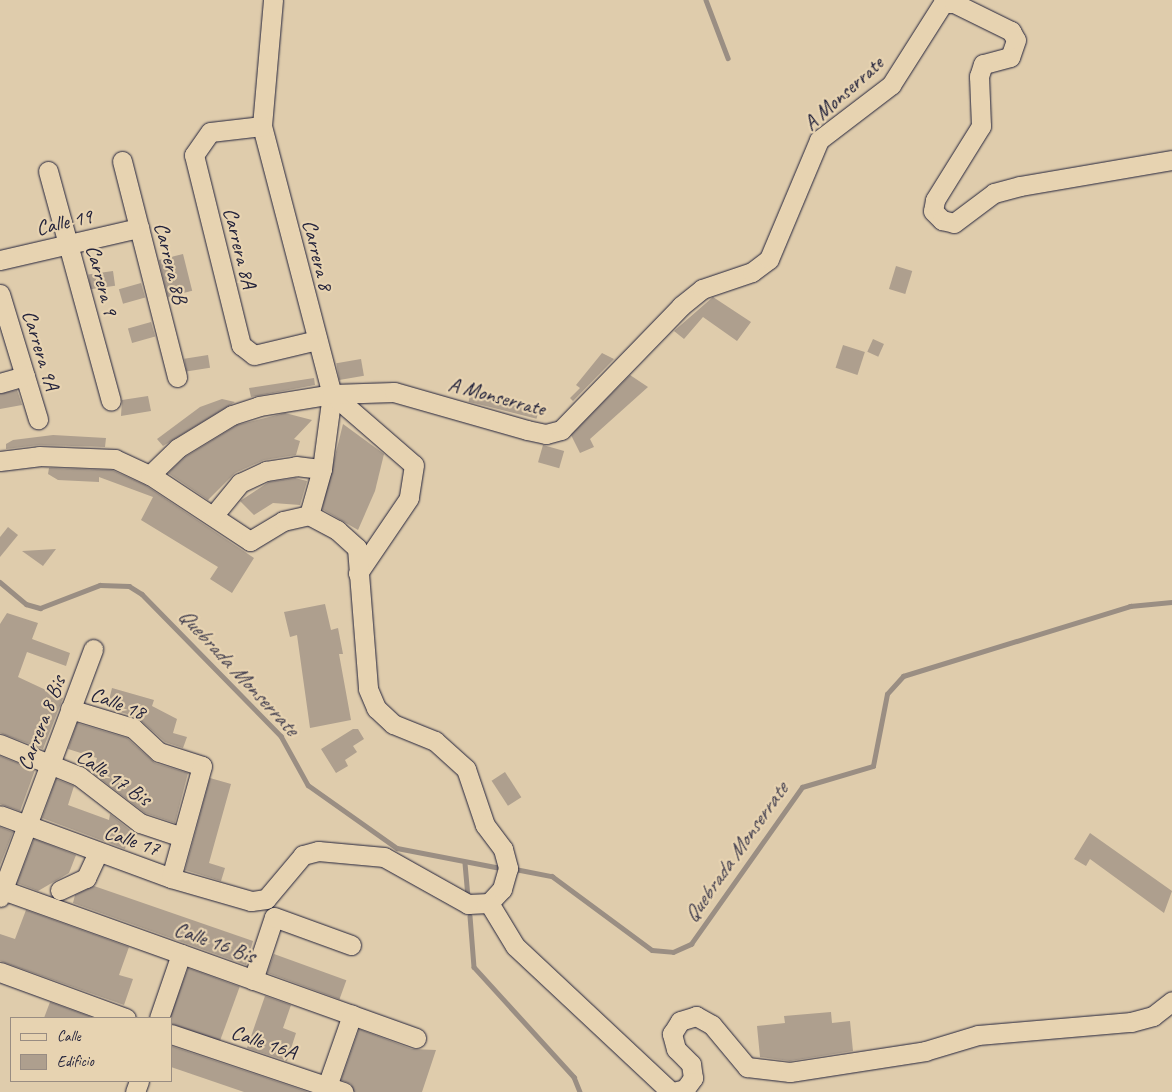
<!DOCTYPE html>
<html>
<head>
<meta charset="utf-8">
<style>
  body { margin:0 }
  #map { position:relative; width:1172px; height:1092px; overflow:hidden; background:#dfccac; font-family:Caveat,sans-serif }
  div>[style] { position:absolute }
  .stream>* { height:4.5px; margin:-2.25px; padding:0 2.25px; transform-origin:2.25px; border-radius:2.25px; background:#9a8e83 }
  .building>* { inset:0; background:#ae9f8e; transform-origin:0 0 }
  .roads { filter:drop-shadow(0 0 1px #22223b) drop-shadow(0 0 1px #22223b) }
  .minor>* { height:19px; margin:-9.5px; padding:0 9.5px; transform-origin:9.5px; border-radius:9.5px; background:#e7d3b1 }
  span { translate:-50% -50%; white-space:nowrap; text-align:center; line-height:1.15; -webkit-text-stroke:4.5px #e7d3b1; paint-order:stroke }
  .street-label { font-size:21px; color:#22223b }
  .water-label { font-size:22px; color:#464251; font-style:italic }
  .legend { position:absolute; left:10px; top:1017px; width:162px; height:65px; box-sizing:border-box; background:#e7d3b1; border:1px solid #988c82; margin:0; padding:6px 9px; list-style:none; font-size:15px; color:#22223b }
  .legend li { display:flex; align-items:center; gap:10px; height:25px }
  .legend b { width:25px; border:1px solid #988c82 }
</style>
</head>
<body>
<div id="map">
  <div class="stream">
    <div style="left:706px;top:0;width:62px;rotate:69.2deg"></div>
    <div style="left:0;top:582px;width:34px;rotate:40deg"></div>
    <div style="left:26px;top:604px;width:15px;rotate:16deg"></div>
    <div style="left:40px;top:608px;width:64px;rotate:-21deg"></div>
    <div style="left:100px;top:585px;width:29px;rotate:2deg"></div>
    <div style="left:129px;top:586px;width:15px;rotate:32deg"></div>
    <div style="left:142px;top:594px;width:199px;rotate:45.6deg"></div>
    <div style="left:281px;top:736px;width:56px;rotate:61.1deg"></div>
    <div style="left:308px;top:785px;width:109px;rotate:35.3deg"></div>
    <div style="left:397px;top:848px;width:101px;rotate:10.9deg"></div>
    <div style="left:465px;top:863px;width:34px;rotate:85deg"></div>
    <div style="left:515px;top:869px;width:38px;rotate:11deg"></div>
    <div style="left:552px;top:876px;width:124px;rotate:36.5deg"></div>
    <div style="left:652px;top:950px;width:21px;rotate:5deg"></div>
    <div style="left:673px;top:952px;width:20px;rotate:-24deg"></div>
    <div style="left:691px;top:944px;width:192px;rotate:-54.7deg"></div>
    <div style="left:802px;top:787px;width:74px;rotate:-16.5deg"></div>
    <div style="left:873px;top:766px;width:73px;rotate:-79deg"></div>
    <div style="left:887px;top:694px;width:24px;rotate:-48deg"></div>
    <div style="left:903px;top:676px;width:238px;rotate:-17.1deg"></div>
    <div style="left:1130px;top:606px;width:42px;rotate:-5.4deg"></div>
    <div style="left:470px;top:916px;width:51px;rotate:85.5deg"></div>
    <div style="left:474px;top:967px;width:149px;rotate:47.7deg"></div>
    <div style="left:574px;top:1077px;width:16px;rotate:68deg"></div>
  </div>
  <div class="building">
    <div style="left:183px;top:254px;width:38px;height:25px;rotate:76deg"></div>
    <div style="left:896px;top:266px;width:17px;height:24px;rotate:17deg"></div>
    <div style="left:113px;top:271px;width:15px;height:25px;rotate:82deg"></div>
    <div style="left:141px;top:283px;width:15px;height:23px;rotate:74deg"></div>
    <div style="clip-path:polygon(713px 297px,751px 322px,737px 341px,703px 317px,684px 339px,674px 331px)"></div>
    <div style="left:151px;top:322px;width:15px;height:24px;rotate:74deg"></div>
    <div style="left:873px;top:339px;width:12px;height:14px;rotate:24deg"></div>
    <div style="left:843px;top:345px;width:23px;height:24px;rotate:18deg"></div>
    <div style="clip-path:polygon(602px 353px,614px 359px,573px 401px,570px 398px,580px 388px,576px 385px)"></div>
    <div style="left:208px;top:355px;width:13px;height:24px;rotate:81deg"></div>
    <div style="left:361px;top:359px;width:17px;height:25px;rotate:80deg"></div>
    <div style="clip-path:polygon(630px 375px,648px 387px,590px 439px,594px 447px,580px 453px,571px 435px)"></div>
    <div style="clip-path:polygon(314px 378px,315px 385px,251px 397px,249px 388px)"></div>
    <div style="clip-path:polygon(17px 390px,22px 405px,0 409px,0 394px)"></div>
    <div style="left:471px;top:392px;width:70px;height:10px;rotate:14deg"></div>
    <div style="clip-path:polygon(148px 396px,151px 411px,121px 416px,122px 400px)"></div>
    <div style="clip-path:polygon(222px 399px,235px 402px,163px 446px,157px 439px,200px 407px)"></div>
    <div style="clip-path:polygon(285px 413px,312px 420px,294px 439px,300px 441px,296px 455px,264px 460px,235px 473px,208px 500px,168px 473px,185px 457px,237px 425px)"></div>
    <div style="clip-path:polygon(343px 424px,384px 454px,375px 491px,358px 530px,322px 509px)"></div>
    <div style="clip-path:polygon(53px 435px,106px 438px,105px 447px,39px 445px,6px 449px,6px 444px,13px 440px)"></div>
    <div style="left:543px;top:445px;width:22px;height:18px;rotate:16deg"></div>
    <div style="clip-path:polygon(49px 468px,112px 470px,145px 485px,254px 558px,232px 593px,210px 579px,218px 567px,141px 520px,153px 497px,99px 477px,99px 482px,58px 480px,48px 474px)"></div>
    <div style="clip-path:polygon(295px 478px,307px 481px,300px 505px,273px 503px,254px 515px,240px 501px,269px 482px)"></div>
    <div style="clip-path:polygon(8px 527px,18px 535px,0 557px,0 537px)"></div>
    <div style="clip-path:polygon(56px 549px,43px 566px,22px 551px)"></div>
    <div style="clip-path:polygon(325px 604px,331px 630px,338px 628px,343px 654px,339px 654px,351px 720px,310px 728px,297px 635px,290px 637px,284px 612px)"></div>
    <div style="clip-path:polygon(7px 613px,38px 623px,32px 639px,70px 653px,66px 666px,27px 652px,18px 677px,63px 698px,43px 749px,0 733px,0 624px)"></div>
    <div style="clip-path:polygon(112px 688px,154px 700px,152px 706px,177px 719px,173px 733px,187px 737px,183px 748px,165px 742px,137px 717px,107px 708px)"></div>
    <div style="clip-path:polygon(77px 723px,127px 738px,155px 763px,188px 773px,175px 823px,145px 813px,93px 773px,97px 758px,68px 749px)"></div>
    <div style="clip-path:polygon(353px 729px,358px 729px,364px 739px,353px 746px,357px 752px,345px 760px,348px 766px,336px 773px,321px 749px)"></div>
    <div style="clip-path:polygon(0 756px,35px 770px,20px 811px,0 804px)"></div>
    <div style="left:505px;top:772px;width:30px;height:16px;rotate:57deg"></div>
    <div style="clip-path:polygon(210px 778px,231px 784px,209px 863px,225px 868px,221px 881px,185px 870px)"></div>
    <div style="clip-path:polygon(56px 779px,74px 786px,68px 805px,109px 820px,110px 814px,130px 830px,125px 849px,42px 818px)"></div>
    <div style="clip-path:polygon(0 827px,13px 832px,0 865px)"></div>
    <div style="clip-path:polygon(1090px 833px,1172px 891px,1164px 913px,1090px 859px,1086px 866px,1074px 859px)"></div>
    <div style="clip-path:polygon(34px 839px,76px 855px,69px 873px,38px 891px,17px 883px)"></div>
    <div style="clip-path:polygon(94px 886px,253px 941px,246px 965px,73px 903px,75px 895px)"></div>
    <div style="clip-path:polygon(26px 910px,129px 947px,119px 975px,133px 979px,124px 1005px,0 961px,0 934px,15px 939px)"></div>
    <div style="left:274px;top:954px;width:77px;height:20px;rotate:20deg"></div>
    <div style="left:188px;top:968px;width:55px;height:58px;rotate:20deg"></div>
    <div style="clip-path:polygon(265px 996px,291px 1005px,283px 1028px,296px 1033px,287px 1061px,247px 1048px)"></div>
    <div style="clip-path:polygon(50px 1002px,94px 1018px,44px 1018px)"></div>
    <div style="clip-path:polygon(831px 1012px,832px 1023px,850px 1021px,853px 1051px,790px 1061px,760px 1057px,757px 1026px,785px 1023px,784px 1016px)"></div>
    <div style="clip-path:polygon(359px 1029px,412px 1049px,436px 1050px,422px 1092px,354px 1092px,351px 1084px,341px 1080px)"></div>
    <div style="clip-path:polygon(171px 1046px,308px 1092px,244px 1092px,171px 1067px)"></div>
  </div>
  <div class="roads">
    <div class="minor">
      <div style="left:273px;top:0;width:126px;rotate:95deg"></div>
      <div style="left:262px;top:126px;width:277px;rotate:75.4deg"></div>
      <div style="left:332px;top:394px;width:76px;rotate:97.6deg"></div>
      <div style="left:322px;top:469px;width:48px;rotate:105.8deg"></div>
      <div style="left:262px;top:126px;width:52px;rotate:173.4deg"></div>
      <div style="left:210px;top:132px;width:28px;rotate:125deg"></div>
      <div style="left:194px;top:155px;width:196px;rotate:76.1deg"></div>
      <div style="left:241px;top:345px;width:16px;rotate:38deg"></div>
      <div style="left:254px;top:355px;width:65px;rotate:-13.4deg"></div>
      <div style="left:122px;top:161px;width:223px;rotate:75.7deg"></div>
      <div style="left:48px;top:171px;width:238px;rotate:74.7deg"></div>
      <div style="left:0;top:260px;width:143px;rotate:-13deg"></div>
      <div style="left:0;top:294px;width:131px;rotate:73.1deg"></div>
      <div style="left:0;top:383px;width:26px;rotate:-16deg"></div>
      <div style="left:332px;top:394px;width:108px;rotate:40.9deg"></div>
      <div style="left:414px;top:465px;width:33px;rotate:99deg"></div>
      <div style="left:409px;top:498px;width:91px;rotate:124.2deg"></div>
      <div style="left:0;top:461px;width:39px;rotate:-7deg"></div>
      <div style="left:39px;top:456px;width:76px;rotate:2.3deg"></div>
      <div style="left:115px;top:459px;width:38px;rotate:25deg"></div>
      <div style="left:150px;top:475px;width:120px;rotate:33.4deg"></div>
      <div style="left:250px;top:541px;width:39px;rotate:-31deg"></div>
      <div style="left:283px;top:521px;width:27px;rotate:-13deg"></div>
      <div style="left:309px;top:515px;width:32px;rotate:28deg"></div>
      <div style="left:337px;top:530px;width:27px;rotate:42deg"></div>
      <div style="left:357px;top:548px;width:141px;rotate:85.5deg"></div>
      <div style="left:368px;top:689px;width:21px;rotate:67deg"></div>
      <div style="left:376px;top:708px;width:23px;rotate:43deg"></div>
      <div style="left:393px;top:724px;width:45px;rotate:22deg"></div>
      <div style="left:435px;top:741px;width:42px;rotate:42.1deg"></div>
      <div style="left:466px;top:769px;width:59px;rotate:71.3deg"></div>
      <div style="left:485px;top:825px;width:30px;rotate:53deg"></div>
      <div style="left:503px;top:849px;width:20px;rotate:75deg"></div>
      <div style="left:508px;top:868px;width:22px;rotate:106deg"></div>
      <div style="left:502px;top:889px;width:19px;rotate:133deg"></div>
      <div style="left:489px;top:903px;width:21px;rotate:177deg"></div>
      <div style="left:468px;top:904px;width:96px;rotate:-150.8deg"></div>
      <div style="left:384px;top:857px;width:66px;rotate:-174.8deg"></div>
      <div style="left:318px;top:851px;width:16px;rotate:165deg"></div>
      <div style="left:303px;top:855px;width:57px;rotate:130.1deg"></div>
      <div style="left:266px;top:899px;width:15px;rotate:172deg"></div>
      <div style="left:251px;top:901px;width:83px;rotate:-164deg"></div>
      <div style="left:171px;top:878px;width:182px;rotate:-159.8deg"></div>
      <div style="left:150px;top:475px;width:39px;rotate:-44deg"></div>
      <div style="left:178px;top:448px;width:63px;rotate:-31.4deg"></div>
      <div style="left:232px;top:415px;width:28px;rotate:-18deg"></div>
      <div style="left:259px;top:406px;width:74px;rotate:-9.3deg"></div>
      <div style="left:332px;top:394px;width:62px;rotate:-1.8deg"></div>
      <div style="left:394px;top:392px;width:138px;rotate:15.9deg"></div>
      <div style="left:527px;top:430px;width:19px;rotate:12deg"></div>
      <div style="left:546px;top:434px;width:16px;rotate:-15deg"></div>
      <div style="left:561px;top:430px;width:173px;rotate:-45.9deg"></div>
      <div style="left:681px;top:306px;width:27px;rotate:-39deg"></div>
      <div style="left:702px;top:289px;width:53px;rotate:-18.8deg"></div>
      <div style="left:752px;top:272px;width:21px;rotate:-37deg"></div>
      <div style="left:769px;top:259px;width:129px;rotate:-67.2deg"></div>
      <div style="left:819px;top:140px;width:91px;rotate:-37.4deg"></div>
      <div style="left:891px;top:85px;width:97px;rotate:-57.6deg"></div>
      <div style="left:943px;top:3px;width:11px"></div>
      <div style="left:954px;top:3px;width:64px;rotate:26.2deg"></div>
      <div style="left:1011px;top:31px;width:10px;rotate:61deg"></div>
      <div style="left:1016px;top:40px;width:18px;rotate:109deg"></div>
      <div style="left:1010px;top:57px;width:28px;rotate:165deg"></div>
      <div style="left:983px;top:64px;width:13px;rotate:108deg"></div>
      <div style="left:979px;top:76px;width:50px;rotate:87.7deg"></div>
      <div style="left:981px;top:126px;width:87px;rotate:121.9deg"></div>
      <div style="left:935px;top:200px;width:11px;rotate:100deg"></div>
      <div style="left:933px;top:211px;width:13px;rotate:45deg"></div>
      <div style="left:942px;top:220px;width:12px;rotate:14deg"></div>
      <div style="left:954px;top:223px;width:50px;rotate:-36.9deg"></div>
      <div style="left:994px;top:193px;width:27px;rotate:-15deg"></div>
      <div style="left:1020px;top:186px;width:154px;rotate:-9.7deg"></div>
      <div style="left:213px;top:516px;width:43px;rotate:-50.7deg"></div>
      <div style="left:240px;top:483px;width:29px;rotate:-25deg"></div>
      <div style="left:266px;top:471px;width:30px;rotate:-9deg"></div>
      <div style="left:296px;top:466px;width:26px;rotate:7deg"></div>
      <div style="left:70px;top:709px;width:66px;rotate:16.8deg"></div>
      <div style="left:133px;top:728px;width:35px;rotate:43deg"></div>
      <div style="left:159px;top:752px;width:45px;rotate:18deg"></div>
      <div style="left:202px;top:766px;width:116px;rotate:105.5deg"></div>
      <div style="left:0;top:744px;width:85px;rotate:22.1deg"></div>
      <div style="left:79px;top:776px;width:77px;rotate:37.6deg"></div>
      <div style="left:140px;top:823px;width:44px;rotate:18.4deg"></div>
      <div style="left:0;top:889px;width:442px;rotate:19.7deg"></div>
      <div style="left:60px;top:890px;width:29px;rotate:-25deg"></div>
      <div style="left:86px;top:878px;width:29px;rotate:-65deg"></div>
      <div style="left:0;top:897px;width:265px;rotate:-69.4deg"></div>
      <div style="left:489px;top:903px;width:50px;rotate:58.8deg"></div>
      <div style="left:515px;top:946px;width:214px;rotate:43.1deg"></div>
      <div style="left:0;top:972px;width:134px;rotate:20.1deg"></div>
      <div style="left:253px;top:980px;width:66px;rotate:-71.6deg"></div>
      <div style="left:274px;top:917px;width:82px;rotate:20deg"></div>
      <div style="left:159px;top:1018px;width:68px;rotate:-71deg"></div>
      <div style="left:171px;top:1034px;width:182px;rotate:18.6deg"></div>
      <div style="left:135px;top:1092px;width:12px;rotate:-70deg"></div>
      <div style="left:325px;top:1092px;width:82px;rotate:-70.7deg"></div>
      <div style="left:673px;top:1092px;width:12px;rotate:-14deg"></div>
      <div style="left:685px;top:1089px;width:14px;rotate:-54deg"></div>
      <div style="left:693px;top:1078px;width:14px;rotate:-98deg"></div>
      <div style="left:691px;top:1064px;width:21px;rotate:-135deg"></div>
      <div style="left:676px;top:1049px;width:16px;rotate:-105deg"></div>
      <div style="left:672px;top:1034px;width:15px;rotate:-58deg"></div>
      <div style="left:680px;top:1021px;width:17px;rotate:-17deg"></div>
      <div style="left:696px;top:1016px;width:18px;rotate:29deg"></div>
      <div style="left:712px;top:1025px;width:55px;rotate:50.2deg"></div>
      <div style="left:747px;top:1067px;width:43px;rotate:6.6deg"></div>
      <div style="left:790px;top:1072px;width:137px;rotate:-8.8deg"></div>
      <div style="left:925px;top:1051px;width:55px;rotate:-16.8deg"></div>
      <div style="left:978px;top:1035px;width:154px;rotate:-4.9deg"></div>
      <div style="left:1131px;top:1022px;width:23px;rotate:-15deg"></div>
      <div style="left:1153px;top:1016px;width:24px;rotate:-38deg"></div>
    </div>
  </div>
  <div class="street-label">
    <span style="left:843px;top:93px;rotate:-42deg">A Monserrate</span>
    <span style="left:64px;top:222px;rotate:-13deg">Calle 19</span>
    <span style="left:240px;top:248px;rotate:76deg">Carrera 8A</span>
    <span style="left:318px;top:255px;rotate:76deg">Carrera 8</span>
    <span style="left:171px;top:263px;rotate:76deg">Carrera 8B</span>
    <span style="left:102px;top:280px;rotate:75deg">Carrera 9</span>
    <span style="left:41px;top:350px;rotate:73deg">Carrera 9A</span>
    <span style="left:497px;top:396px;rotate:15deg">A Monserrate</span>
    <span style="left:118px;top:703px;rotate:21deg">Calle 18</span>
    <span style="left:41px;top:723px;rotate:-69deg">Carrera 8 Bis</span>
    <span style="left:114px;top:777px;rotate:34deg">Calle 17 Bis</span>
    <span style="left:132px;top:840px;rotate:19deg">Calle 17</span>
    <span style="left:215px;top:942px;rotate:20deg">Calle 16 Bis</span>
    <span style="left:264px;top:1042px;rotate:19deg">Calle 16A</span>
  </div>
  <div class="water-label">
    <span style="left:238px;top:672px;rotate:47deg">Quebrada Monserrate</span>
    <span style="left:736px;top:853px;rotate:-55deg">Quebrada Monserrate</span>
  </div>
  <ul class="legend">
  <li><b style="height:6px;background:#e7d3b1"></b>Calle</li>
  <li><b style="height:14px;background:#ae9f8e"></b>Edificio</li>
  </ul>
</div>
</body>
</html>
